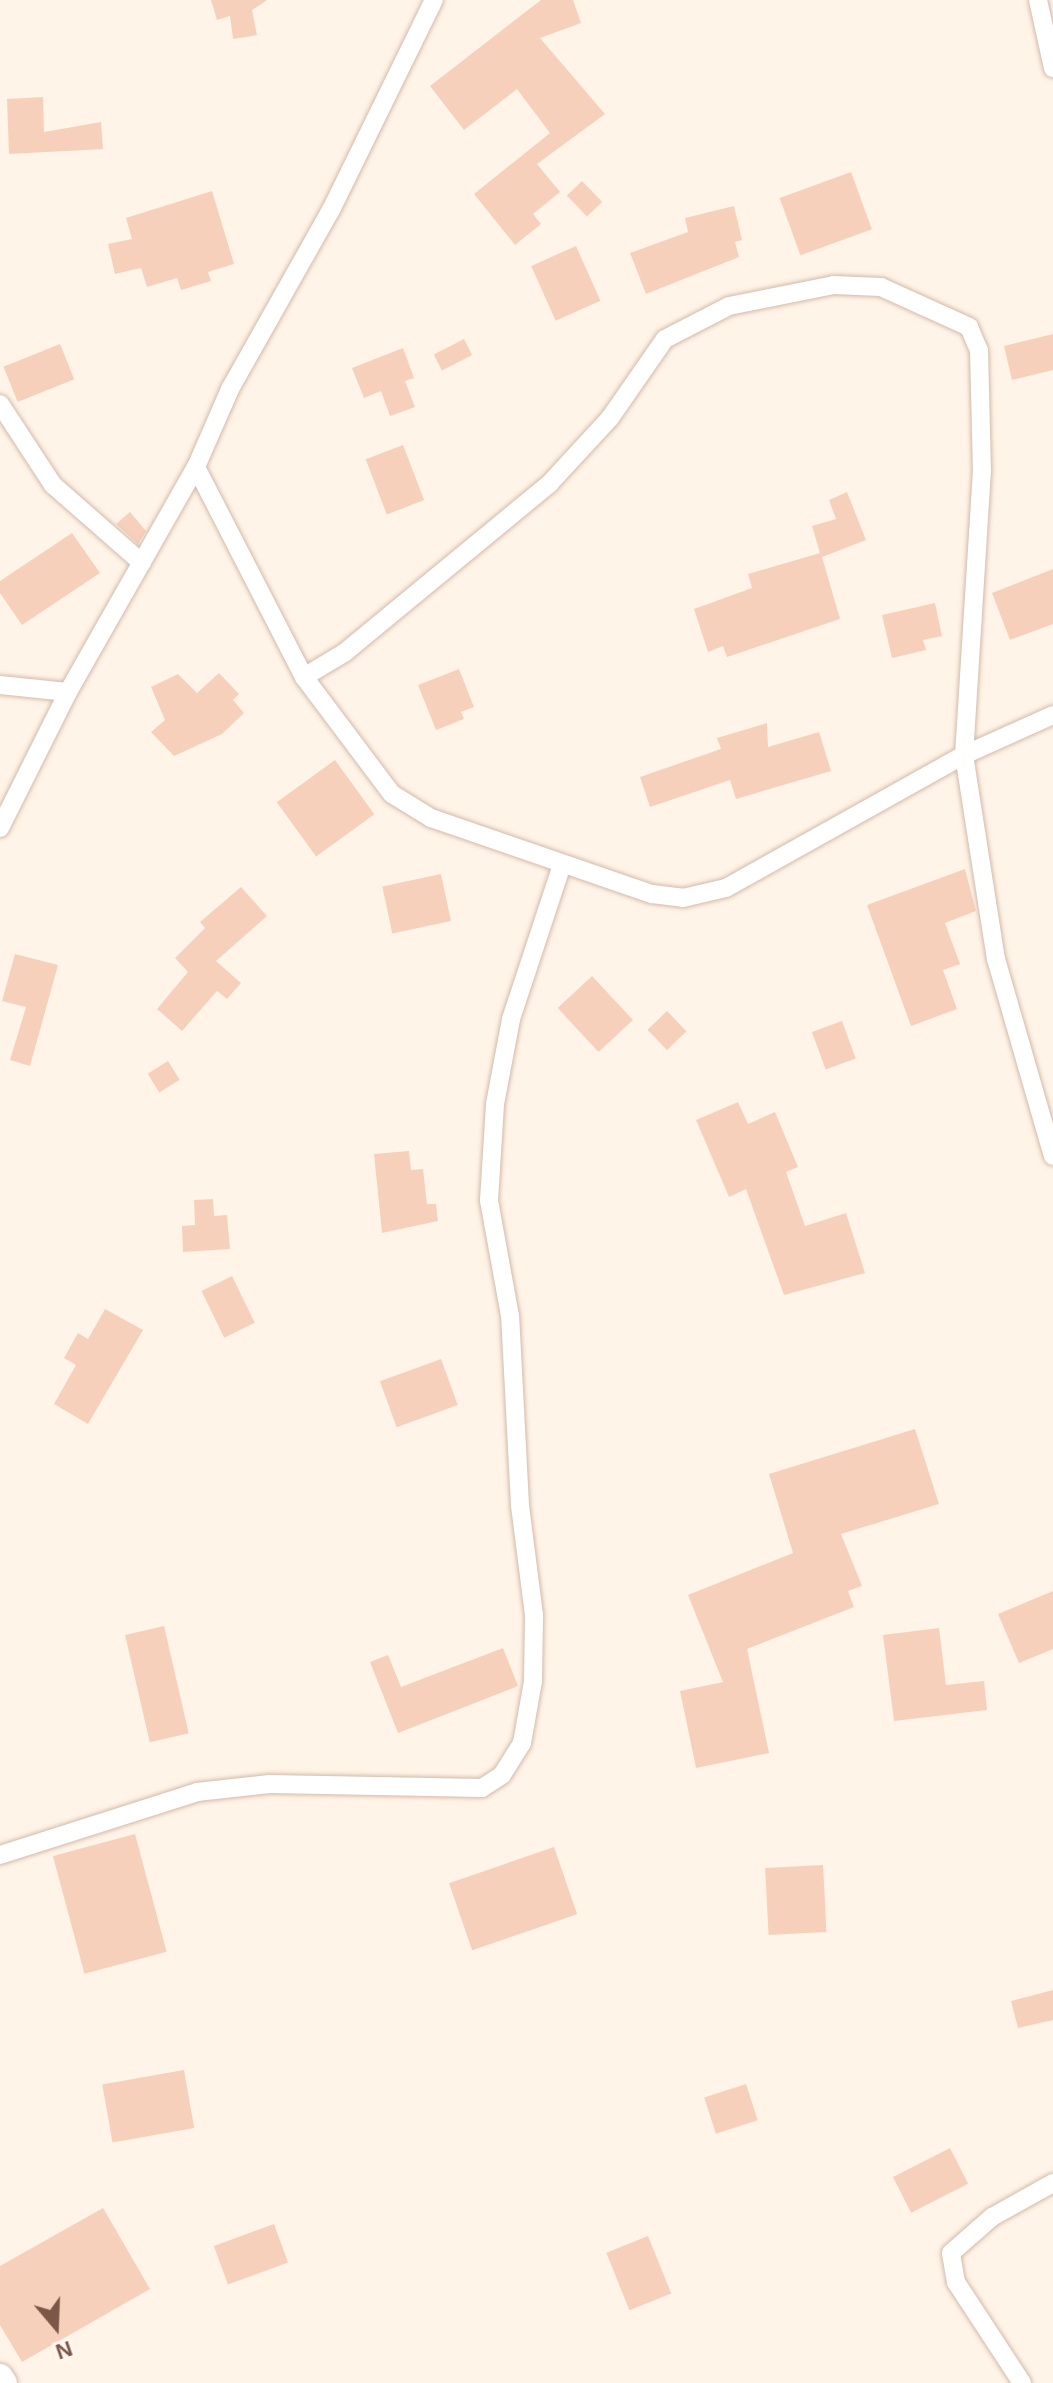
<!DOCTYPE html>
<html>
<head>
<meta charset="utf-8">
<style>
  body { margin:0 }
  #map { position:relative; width:1053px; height:2383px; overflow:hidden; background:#fff4e7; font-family:Arial,sans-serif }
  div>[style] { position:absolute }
  .building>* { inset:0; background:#f7d0bc; transform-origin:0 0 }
  .roads { filter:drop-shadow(0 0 2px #d3baab) drop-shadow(0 0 2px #d3baab) }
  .minor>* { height:18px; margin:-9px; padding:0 9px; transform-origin:9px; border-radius:9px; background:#fff }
  .secondary>* { height:26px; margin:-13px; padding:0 13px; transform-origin:13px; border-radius:13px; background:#fff }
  span { translate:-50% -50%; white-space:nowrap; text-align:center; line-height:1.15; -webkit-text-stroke:7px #fff8f0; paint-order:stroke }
  .north { position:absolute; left:16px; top:2287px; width:80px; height:80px; -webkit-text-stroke:6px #fff8f0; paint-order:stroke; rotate:161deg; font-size:22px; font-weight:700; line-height:32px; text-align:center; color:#7c5748 }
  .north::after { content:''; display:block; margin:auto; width:28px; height:36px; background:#7c5748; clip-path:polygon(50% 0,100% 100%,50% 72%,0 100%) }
</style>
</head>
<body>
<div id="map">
  <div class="building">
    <div style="clip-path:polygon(211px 0,267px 0,252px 10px,257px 35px,233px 39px,230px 16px,217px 20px)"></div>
    <div style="clip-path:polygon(541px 0,573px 0,581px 23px,540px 38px,605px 114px,537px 164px,560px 192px,533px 214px,541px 224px,515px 245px,474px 194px,550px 133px,517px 89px,464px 130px,430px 86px)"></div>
    <div style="clip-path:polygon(43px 97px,44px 132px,101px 122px,103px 149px,9px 154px,7px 99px)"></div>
    <div style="left:851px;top:172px;width:61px;height:76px;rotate:70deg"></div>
    <div style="left:582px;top:181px;width:29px;height:21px;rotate:46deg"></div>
    <div style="clip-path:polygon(212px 191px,234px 264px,208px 272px,211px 281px,181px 290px,177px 278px,147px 287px,141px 268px,115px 274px,108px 244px,132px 239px,126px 218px)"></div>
    <div style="clip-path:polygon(734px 206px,742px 240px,735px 242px,739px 257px,646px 294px,630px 253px,688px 232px,685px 218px)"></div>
    <div style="left:576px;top:246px;width:60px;height:49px;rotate:66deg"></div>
    <div style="clip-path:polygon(1053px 334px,1053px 370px,1012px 380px,1004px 346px)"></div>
    <div style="left:464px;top:339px;width:18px;height:34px;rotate:63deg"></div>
    <div style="left:60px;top:344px;width:38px;height:61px;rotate:68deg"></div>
    <div style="clip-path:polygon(403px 348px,414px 378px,405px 381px,415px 407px,390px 416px,381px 391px,364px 398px,352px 368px)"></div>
    <div style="left:403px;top:445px;width:59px;height:40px;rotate:69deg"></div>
    <div style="clip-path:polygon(847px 492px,866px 540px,822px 557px,840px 619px,727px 657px,723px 646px,708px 652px,694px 609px,752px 588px,748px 574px,820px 553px,812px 526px,836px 519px,829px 500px)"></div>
    <div style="clip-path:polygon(130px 512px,146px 531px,138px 544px,116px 524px)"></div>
    <div style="clip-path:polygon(72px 533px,100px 573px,22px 625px,0 593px,0 581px)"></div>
    <div style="clip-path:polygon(1053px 569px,1053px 624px,1010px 640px,992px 593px)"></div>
    <div style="clip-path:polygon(935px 603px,942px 636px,923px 640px,926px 650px,892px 658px,882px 615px)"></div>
    <div style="clip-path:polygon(459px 669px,474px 707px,461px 712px,464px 719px,436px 730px,418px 685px)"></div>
    <div style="clip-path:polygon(219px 673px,239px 694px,233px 700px,244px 713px,222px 734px,174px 756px,151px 732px,165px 720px,151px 687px,178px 674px,197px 693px)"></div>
    <div style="clip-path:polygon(767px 723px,768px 747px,819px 732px,831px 771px,736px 799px,730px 780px,650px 807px,640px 777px,721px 749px,717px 738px)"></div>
    <div style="left:335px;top:760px;width:67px;height:72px;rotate:54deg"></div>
    <div style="clip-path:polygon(965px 869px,976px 911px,945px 923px,960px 964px,943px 970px,957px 1009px,911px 1026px,867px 905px)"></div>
    <div style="left:441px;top:874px;width:48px;height:60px;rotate:78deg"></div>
    <div style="clip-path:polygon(241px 887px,267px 916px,216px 961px,241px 983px,227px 999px,217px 991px,182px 1031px,157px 1009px,188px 972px,175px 958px,205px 928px,200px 922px)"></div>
    <div style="clip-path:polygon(15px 954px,58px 965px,30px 1066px,10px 1060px,26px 1007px,2px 1001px)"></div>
    <div style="left:592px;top:976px;width:60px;height:47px;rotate:47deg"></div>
    <div style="left:667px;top:1011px;width:28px;height:27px;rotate:46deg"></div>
    <div style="left:842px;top:1021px;width:40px;height:32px;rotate:70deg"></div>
    <div style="left:168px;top:1061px;width:22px;height:24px;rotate:58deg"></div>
    <div style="clip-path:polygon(738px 1102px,748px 1124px,775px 1112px,798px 1167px,786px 1172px,805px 1226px,846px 1213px,865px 1273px,784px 1295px,746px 1189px,729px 1197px,696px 1120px)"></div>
    <div style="clip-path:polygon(409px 1151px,411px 1170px,423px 1169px,427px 1204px,436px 1204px,438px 1221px,382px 1233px,374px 1154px)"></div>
    <div style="clip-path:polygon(213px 1199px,214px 1216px,227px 1215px,230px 1249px,183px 1252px,182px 1226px,195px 1225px,194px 1200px)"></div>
    <div style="left:232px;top:1276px;width:52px;height:34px;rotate:64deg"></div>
    <div style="clip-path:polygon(105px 1309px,143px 1330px,88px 1424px,54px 1404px,76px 1365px,64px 1358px,78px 1333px,88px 1339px)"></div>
    <div style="left:441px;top:1359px;width:49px;height:65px;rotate:70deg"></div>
    <div style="clip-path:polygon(915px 1429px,939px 1504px,841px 1534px,862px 1586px,848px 1591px,854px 1607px,747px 1649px,769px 1753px,696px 1768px,680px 1691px,723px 1682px,688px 1595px,793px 1553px,769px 1474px)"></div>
    <div style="clip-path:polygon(1053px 1591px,1053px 1649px,1019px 1663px,998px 1614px)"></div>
    <div style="left:164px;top:1626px;width:110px;height:40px;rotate:77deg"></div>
    <div style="clip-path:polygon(939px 1628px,946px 1685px,984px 1681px,987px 1710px,894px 1721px,883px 1635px)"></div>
    <div style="clip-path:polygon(503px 1648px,518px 1686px,398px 1733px,370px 1662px,388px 1655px,401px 1687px)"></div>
    <div style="left:135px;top:1834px;width:122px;height:85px;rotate:75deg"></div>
    <div style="left:554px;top:1847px;width:71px;height:111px;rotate:71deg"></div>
    <div style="left:823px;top:1865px;width:67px;height:58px;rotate:87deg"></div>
    <div style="clip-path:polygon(1053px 1990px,1053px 2020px,1018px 2028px,1011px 2001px)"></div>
    <div style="left:184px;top:2070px;width:59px;height:83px;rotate:80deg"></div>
    <div style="left:746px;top:2084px;width:38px;height:44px;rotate:72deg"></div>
    <div style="left:950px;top:2148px;width:40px;height:64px;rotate:63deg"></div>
    <div style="clip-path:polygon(103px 2208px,150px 2289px,22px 2362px,0 2325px,0 2266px)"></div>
    <div style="left:274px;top:2224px;width:41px;height:64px;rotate:70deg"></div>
    <div style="left:648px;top:2236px;width:62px;height:45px;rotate:68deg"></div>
  </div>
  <div class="roads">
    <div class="minor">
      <div style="left:1038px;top:0;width:70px;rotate:77.6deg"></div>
      <div style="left:0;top:404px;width:97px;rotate:56.8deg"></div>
      <div style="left:53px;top:485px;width:118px;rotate:41.2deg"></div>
      <div style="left:196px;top:467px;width:236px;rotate:62.8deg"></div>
      <div style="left:304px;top:677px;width:146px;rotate:53.1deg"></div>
      <div style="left:392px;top:794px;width:46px;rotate:31.6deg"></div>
      <div style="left:431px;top:818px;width:234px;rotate:19deg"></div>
      <div style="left:652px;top:894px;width:31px;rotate:7deg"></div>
      <div style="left:683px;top:898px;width:44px;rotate:-13.1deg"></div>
      <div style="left:726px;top:888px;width:273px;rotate:-29.2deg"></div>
      <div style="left:964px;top:755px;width:98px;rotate:-24.2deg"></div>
      <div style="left:304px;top:677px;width:47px;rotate:-31deg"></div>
      <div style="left:344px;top:653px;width:267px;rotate:-39.5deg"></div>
      <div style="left:550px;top:483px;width:88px;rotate:-47.3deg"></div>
      <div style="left:610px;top:418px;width:96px;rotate:-55.2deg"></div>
      <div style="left:665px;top:339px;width:72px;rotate:-27.3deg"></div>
      <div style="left:729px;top:306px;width:107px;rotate:-11.3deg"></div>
      <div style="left:834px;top:285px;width:47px;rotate:2.4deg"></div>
      <div style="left:881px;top:287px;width:97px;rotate:24.4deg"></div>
      <div style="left:969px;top:327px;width:25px;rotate:67deg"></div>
      <div style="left:979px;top:350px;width:120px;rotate:88.6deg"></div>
      <div style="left:982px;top:470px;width:286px;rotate:93.6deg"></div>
      <div style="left:964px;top:755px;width:206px;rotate:81.1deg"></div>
      <div style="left:996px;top:959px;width:205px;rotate:73.9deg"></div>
      <div style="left:0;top:685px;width:68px;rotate:5.9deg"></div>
      <div style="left:0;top:828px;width:152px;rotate:-63.4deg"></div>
      <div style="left:68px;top:692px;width:259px;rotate:-60.4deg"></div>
      <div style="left:196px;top:467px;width:85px;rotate:-66.4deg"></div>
      <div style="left:230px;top:389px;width:206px;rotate:-60.6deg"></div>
      <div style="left:331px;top:210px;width:234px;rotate:-63.9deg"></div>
      <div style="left:0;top:1855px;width:207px;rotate:-17.7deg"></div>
      <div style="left:197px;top:1792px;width:73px;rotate:-6.3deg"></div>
      <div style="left:270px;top:1784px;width:212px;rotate:1.1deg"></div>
      <div style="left:482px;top:1788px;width:24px;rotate:-33deg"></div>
      <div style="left:502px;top:1775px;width:38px;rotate:-58deg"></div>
      <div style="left:522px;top:1743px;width:63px;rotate:-79.9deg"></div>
      <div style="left:533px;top:1681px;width:66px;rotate:-89.1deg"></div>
      <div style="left:534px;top:1615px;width:111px;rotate:-97.3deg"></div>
      <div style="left:520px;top:1505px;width:189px;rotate:-93deg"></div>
      <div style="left:510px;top:1316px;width:118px;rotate:-100.3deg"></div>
      <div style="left:489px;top:1200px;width:96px;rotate:-86.4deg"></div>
      <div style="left:495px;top:1104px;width:86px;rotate:-79.3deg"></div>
      <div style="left:511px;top:1019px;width:162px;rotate:-71.7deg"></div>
      <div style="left:1022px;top:2383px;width:121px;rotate:-123.2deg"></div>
      <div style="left:956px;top:2282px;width:29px;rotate:-100deg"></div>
      <div style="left:951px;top:2253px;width:55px;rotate:-41.3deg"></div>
      <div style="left:992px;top:2217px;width:70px;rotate:-29.1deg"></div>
    </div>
    <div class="secondary">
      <div style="left:0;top:2377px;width:7px;rotate:56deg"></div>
    </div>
  </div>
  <div class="north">N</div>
</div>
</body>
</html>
